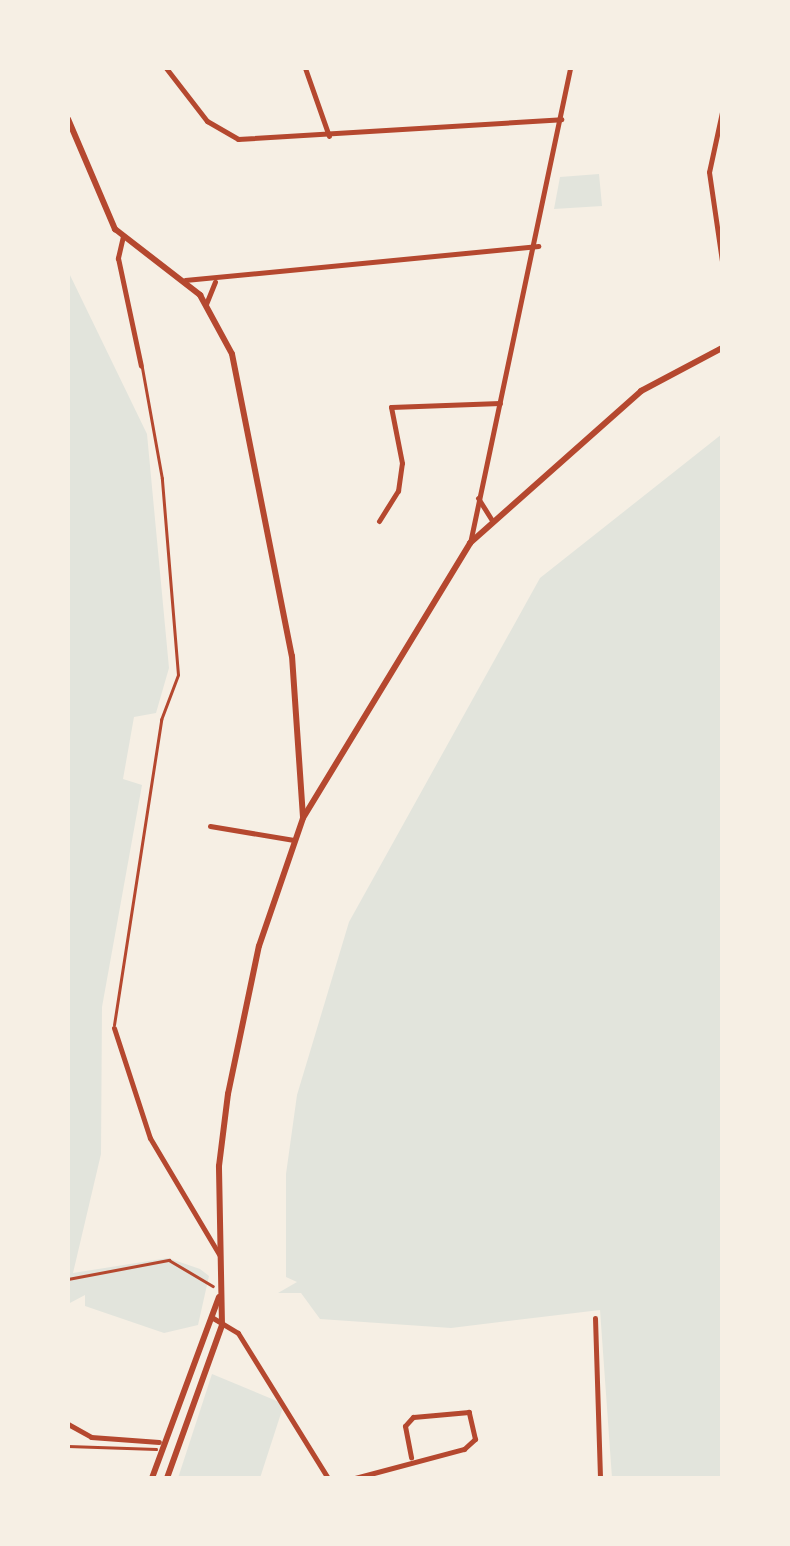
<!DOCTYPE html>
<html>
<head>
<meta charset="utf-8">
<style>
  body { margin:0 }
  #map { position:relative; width:790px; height:1546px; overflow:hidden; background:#f6efe4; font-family:"Archivo Narrow",sans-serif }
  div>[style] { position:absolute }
  .green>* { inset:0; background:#e2e4dc }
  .path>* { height:2.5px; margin:-1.25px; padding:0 1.25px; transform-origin:1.25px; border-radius:1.25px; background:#b5482f }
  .service>* { height:2.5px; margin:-1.25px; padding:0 1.25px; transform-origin:1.25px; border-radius:1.25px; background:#b5482f }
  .minor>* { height:5px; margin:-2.5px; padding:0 2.5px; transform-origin:2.5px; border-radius:2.5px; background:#b5482f }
  .tertiary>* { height:6px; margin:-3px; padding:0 3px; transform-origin:3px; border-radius:3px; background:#b5482f }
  span { translate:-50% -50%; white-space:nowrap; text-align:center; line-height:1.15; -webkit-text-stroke:10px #f6efe4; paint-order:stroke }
  .frame { position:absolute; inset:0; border:70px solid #f6efe4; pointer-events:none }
</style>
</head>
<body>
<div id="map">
  <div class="green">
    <div style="clip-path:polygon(599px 174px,602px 206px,554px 209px,560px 177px)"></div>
    <div style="clip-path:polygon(68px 271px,147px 434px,169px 668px,156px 713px,134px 717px,123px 779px,142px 785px,102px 1007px,101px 1154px,73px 1273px,168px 1258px,200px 1269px,209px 1276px,198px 1325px,164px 1333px,85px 1306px,85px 1295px,68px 1304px)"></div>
    <div style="clip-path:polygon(722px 434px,722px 1478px,612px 1478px,600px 1310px,451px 1328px,320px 1319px,301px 1293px,278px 1293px,297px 1282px,286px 1277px,286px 1174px,297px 1095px,349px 922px,540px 578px)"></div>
    <div style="clip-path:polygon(212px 1374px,284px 1404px,260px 1478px,178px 1478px)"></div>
  </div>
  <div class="path">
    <div style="left:68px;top:1279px;width:103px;rotate:-10.7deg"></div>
    <div style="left:169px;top:1260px;width:51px;rotate:30.6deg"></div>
  </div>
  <div class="service">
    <div style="left:114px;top:1025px;width:309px;rotate:-81.2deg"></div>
    <div style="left:161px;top:720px;width:48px;rotate:-69.3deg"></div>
    <div style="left:178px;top:675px;width:197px;rotate:-94.7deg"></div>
    <div style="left:162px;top:479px;width:113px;rotate:-100.2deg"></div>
    <div style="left:68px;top:1446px;width:88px;rotate:2deg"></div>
  </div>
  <div class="minor">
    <div style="left:166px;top:68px;width:67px;rotate:52.3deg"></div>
    <div style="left:207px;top:121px;width:36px;rotate:30deg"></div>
    <div style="left:238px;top:139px;width:324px;rotate:-3.5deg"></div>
    <div style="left:305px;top:68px;width:72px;rotate:70.6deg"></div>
    <div style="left:722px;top:112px;width:61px;rotate:102.2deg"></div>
    <div style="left:709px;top:172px;width:90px;rotate:81.7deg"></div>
    <div style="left:123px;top:236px;width:23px;rotate:103deg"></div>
    <div style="left:118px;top:258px;width:110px;rotate:78deg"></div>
    <div style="left:185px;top:280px;width:355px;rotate:-5.5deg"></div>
    <div style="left:206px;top:304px;width:24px;rotate:-68deg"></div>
    <div style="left:478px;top:498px;width:26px;rotate:58deg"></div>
    <div style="left:379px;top:521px;width:36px;rotate:-58deg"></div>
    <div style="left:398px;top:491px;width:28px;rotate:-82deg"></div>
    <div style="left:402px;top:463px;width:57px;rotate:-101.1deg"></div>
    <div style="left:391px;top:407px;width:109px;rotate:-2.1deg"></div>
    <div style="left:470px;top:543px;width:485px;rotate:-78.1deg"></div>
    <div style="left:210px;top:826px;width:85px;rotate:9.5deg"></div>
    <div style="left:114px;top:1028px;width:116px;rotate:71.9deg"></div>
    <div style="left:150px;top:1138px;width:137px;rotate:59.3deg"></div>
    <div style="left:213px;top:1318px;width:29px;rotate:31deg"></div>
    <div style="left:238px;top:1333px;width:171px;rotate:58.2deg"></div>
    <div style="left:595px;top:1318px;width:160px;rotate:88.2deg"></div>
    <div style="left:68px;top:1424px;width:26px;rotate:29deg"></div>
    <div style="left:91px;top:1437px;width:68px;rotate:4.2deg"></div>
    <div style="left:355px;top:1478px;width:113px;rotate:-14.9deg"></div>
    <div style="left:464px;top:1449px;width:15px;rotate:-42deg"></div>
    <div style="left:475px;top:1439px;width:28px;rotate:-103deg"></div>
    <div style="left:469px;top:1412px;width:56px;rotate:174.9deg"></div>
    <div style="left:413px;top:1417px;width:12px;rotate:132deg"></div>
    <div style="left:405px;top:1426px;width:32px;rotate:79deg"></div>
  </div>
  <div class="tertiary">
    <div style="left:68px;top:119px;width:120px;rotate:66.9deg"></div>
    <div style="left:115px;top:229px;width:108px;rotate:37.8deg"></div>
    <div style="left:200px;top:295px;width:67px;rotate:61.5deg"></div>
    <div style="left:232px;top:354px;width:308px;rotate:78.8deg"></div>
    <div style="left:292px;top:656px;width:161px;rotate:86.1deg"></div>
    <div style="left:152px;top:1478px;width:193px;rotate:-69.7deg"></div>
    <div style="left:167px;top:1478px;width:163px;rotate:-70.2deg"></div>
    <div style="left:222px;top:1325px;width:159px;rotate:-91.1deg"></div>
    <div style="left:219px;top:1166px;width:73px;rotate:-82.9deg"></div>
    <div style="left:228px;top:1094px;width:151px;rotate:-78.2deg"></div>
    <div style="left:259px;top:946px;width:135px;rotate:-71deg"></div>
    <div style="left:303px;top:818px;width:322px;rotate:-58.7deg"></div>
    <div style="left:470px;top:543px;width:229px;rotate:-41.6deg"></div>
    <div style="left:641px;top:391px;width:92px;rotate:-28deg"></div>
  </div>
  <div class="frame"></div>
</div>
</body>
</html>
